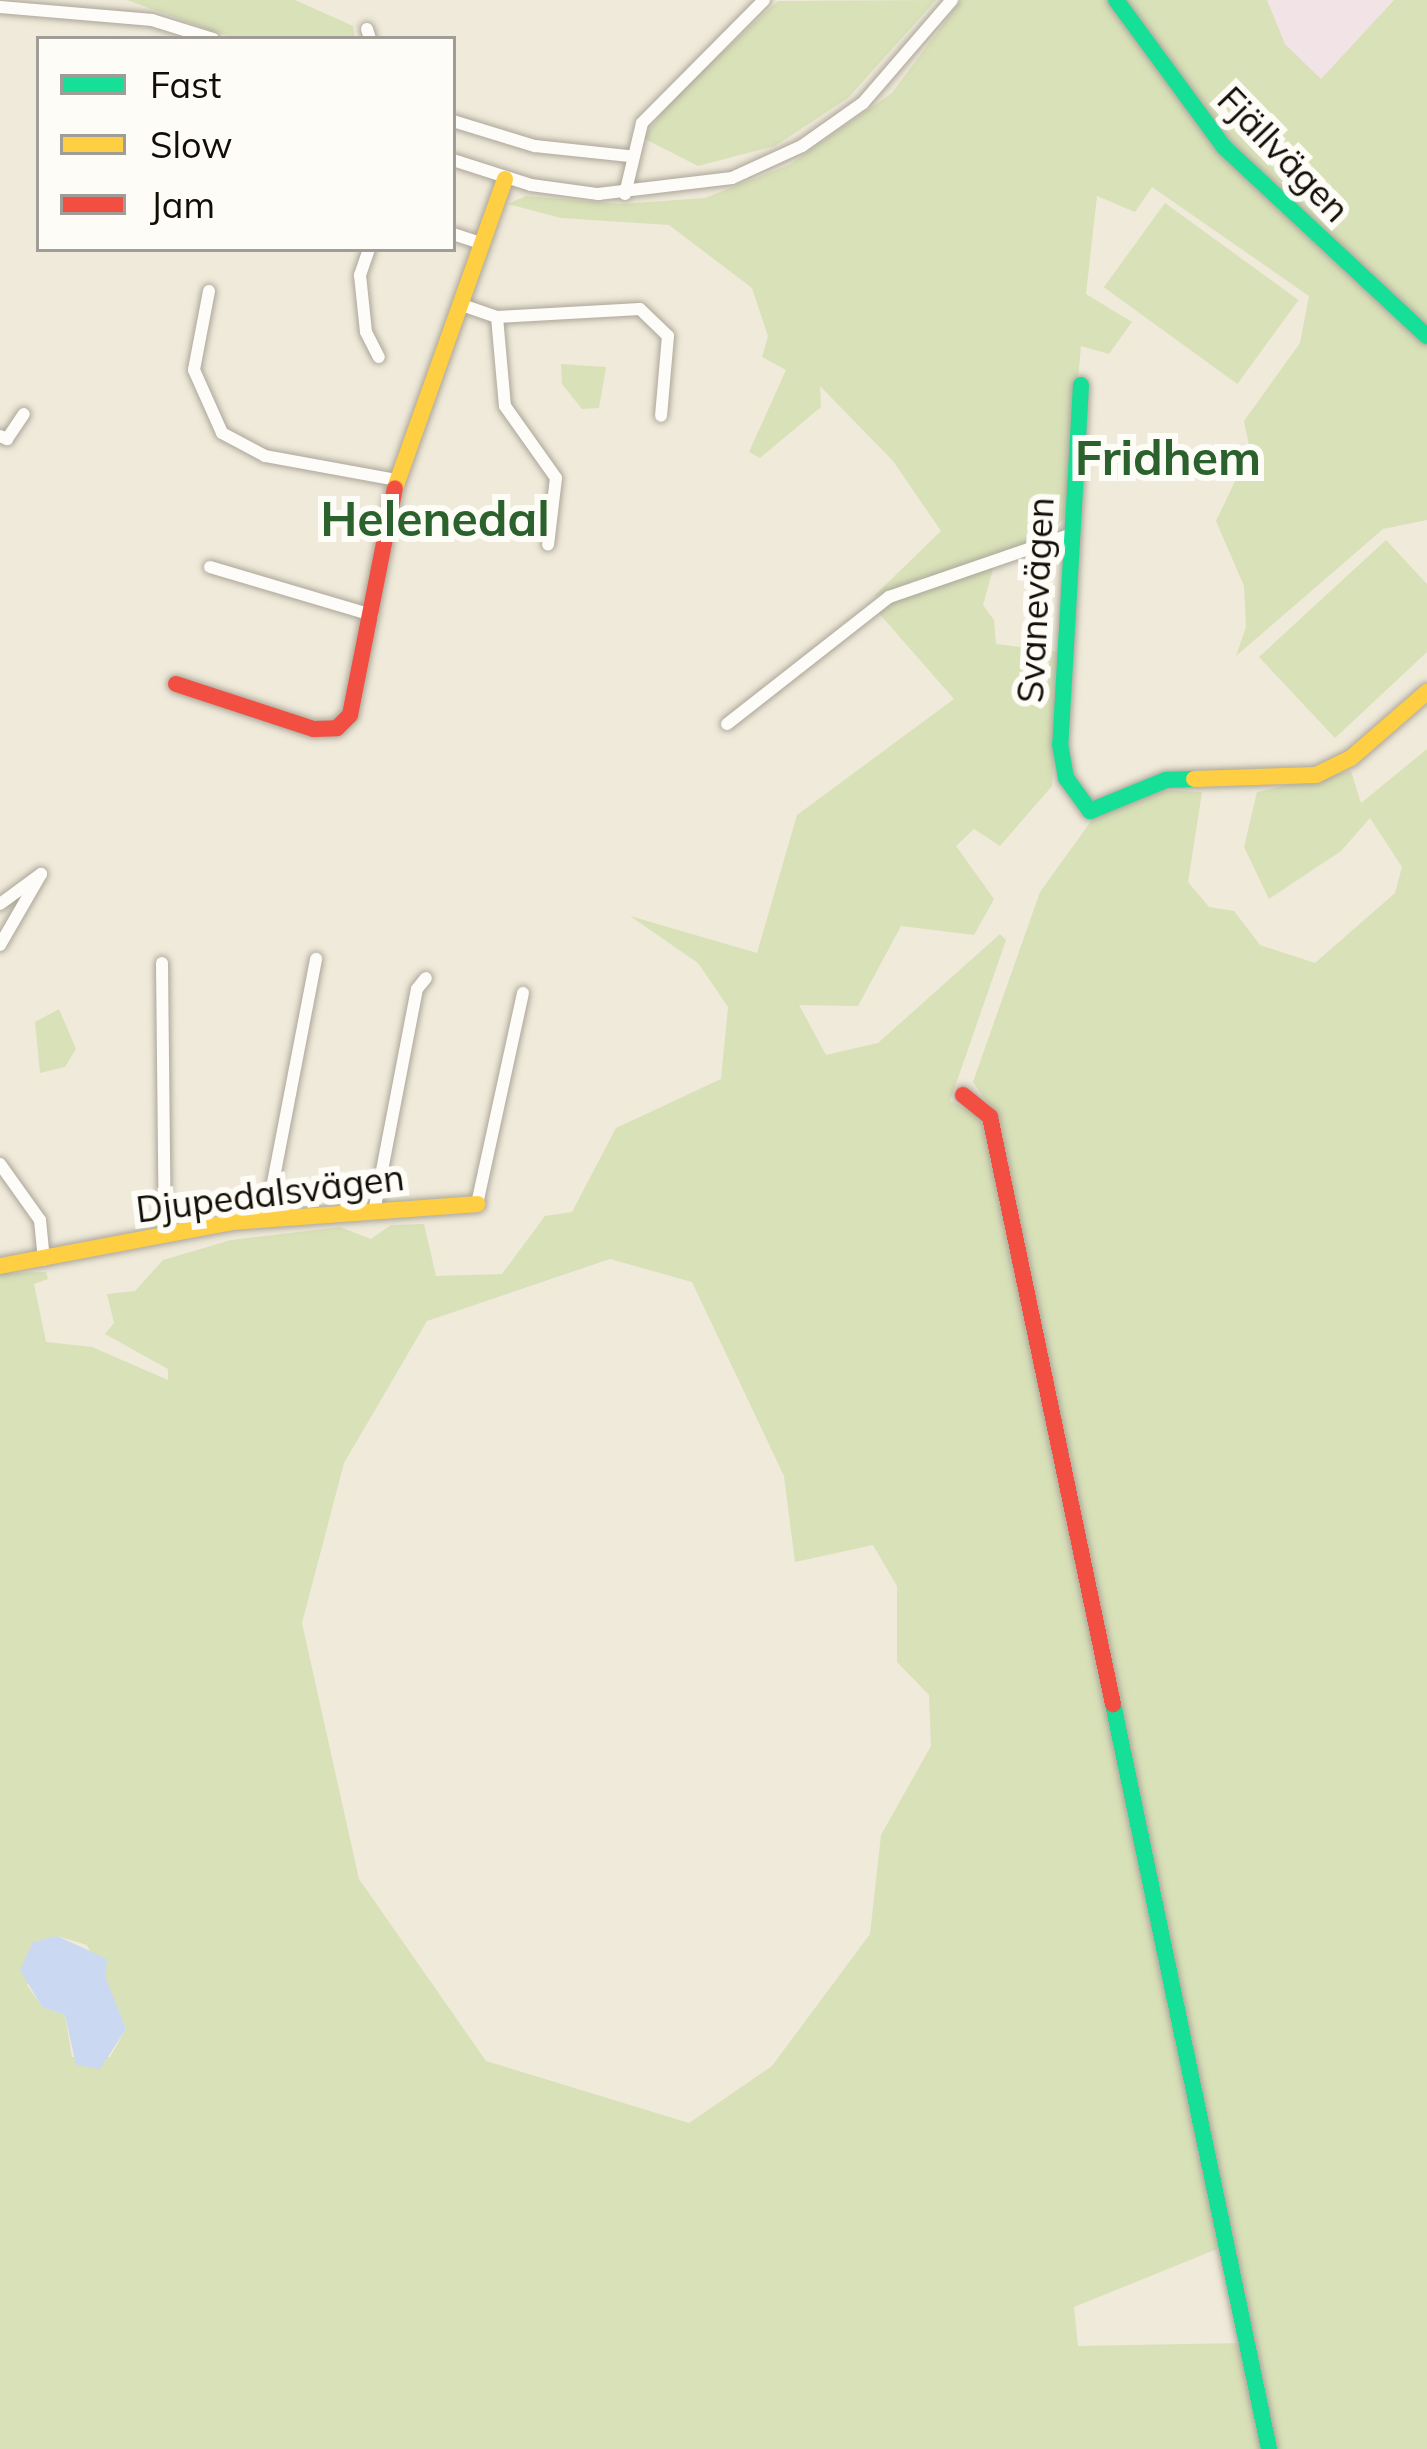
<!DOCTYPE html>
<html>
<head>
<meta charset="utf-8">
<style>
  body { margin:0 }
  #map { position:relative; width:1427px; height:2449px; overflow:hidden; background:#f0eada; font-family:Mulish,sans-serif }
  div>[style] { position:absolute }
  .industrial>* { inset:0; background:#f1e3e6 }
  .green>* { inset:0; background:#d9e1b8; transform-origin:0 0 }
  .water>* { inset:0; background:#cbd8f1 }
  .roads { filter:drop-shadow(0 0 3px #aba699) drop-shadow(0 0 3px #aba699) }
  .street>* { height:12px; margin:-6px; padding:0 6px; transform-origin:6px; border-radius:6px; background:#fdfcf9 }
  .fast>* { height:16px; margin:-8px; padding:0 8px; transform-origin:8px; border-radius:8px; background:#16e098 }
  .slow>* { height:16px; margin:-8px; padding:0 8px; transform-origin:8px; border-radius:8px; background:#ffcf43 }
  .jam>* { height:16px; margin:-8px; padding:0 8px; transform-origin:8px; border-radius:8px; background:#f24e42 }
  span { translate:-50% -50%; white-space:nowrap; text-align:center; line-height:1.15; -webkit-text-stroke:12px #fefcf6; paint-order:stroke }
  .street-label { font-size:36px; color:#120e05 }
  .district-label { font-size:48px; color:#2b612c; font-weight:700 }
  .legend { position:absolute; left:36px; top:36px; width:420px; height:216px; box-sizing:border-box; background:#fefcf6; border:3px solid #a09d96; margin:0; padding:15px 21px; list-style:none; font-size:36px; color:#120e05 }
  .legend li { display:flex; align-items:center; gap:24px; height:60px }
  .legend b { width:60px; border:3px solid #a09d96 }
</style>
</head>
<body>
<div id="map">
  <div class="industrial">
    <div style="clip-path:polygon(1267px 0,1394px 0,1321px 80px,1285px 44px)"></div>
  </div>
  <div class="green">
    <div style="clip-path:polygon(127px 0,295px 0,353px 26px,355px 39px,235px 39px)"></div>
    <div style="clip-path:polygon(936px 0,848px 98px,775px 146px,698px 166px,643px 138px,675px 96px,778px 1px)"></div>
    <div style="clip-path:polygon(evenodd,961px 0,1108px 0,1220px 151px,1427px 342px,1427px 520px,1383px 529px,1236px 656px,1246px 627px,1244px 586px,1216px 521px,1250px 450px,1244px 421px,1300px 343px,1309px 296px,1152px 187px,1135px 212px,1097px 196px,1086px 294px,1132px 322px,1109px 354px,1081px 346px,1066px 517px,1047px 533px,1051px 540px,994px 565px,983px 605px,994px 620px,996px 644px,1060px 652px,1052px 786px,1000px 846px,974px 829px,956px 846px,994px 899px,974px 935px,901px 926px,858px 1006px,799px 1005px,826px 1055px,878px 1043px,1000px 934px,1006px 940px,950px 1101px,983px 1117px,1222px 2247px,1074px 2307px,1078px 2346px,1242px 2343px,1263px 2449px,0 2449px,0 1273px,46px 1272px,48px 1279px,34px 1284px,46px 1342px,92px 1347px,168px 1380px,168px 1369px,105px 1334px,114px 1323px,107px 1294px,135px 1291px,163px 1260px,231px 1240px,340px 1227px,371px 1239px,391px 1225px,424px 1224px,436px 1276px,502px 1274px,545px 1216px,572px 1212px,616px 1128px,721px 1079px,728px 1007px,698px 963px,630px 916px,757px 953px,797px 815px,954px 699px,877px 611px,926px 576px,873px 597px,941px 531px,893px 461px,820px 386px,821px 407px,760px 458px,749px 452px,786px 370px,762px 357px,768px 336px,752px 288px,669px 225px,561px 218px,508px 204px,526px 196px,621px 204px,705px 198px,789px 165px,892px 93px,961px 0,610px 1259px,692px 1282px,784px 1476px,795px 1562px,873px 1545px,897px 1586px,897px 1662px,929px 1695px,931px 1746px,881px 1835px,870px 1934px,772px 2066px,689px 2123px,486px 2061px,359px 1879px,302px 1623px,344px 1463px,427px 1321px,610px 1259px,961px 0,57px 1936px,87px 1945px,126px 2029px,110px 2057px,72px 2057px,65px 2015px,42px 2007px,27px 1985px,57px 1936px)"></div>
    <div style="clip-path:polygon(1124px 0,1267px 0,1285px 44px,1321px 79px,1394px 0,1427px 0,1427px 325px,1232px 144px)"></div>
    <div style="left:1165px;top:203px;width:165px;height:104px;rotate:36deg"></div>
    <div style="clip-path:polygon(561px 364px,606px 367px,599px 408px,582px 409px,562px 384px)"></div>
    <div style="clip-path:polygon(1386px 540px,1427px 584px,1427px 652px,1335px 738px,1259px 657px)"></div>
    <div style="clip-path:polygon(1427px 749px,1427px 2449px,1273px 2449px,993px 1111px,973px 1082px,1040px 892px,1094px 817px,1159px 790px,1202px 792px,1188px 882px,1209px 907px,1234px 911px,1260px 945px,1315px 963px,1395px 893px,1402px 867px,1370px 818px,1341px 851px,1269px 899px,1244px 847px,1257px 792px,1351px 771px,1361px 803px)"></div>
    <div style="clip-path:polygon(59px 1009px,76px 1049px,65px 1067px,40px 1073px,35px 1022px)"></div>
  </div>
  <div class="water">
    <div style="clip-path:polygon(57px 1936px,107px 1959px,105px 1976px,126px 2029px,100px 2069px,76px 2065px,65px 2015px,42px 2007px,20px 1970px,33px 1942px)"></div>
  </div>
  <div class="roads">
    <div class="street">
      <div style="left:0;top:7px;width:153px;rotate:4.9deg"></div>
      <div style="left:152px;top:20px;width:64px;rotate:17.3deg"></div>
      <div style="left:367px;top:29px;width:10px;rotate:73deg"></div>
      <div style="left:453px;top:121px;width:86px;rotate:17deg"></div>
      <div style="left:535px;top:146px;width:95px;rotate:6.1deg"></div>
      <div style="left:453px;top:160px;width:82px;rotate:17.8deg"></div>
      <div style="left:531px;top:185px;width:68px;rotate:7.7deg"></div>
      <div style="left:598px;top:194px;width:135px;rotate:-6.8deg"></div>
      <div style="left:732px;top:178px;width:77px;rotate:-24.6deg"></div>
      <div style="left:802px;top:146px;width:75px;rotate:-35.2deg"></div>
      <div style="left:863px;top:103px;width:136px;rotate:-49.2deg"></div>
      <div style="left:625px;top:194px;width:73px;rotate:-76.5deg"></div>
      <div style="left:642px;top:123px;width:173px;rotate:-45.2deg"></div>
      <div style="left:453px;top:234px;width:29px;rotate:18deg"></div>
      <div style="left:369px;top:249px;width:28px;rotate:109deg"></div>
      <div style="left:360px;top:275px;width:57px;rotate:84deg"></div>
      <div style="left:366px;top:332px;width:28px;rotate:63deg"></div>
      <div style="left:209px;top:291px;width:80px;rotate:100.8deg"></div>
      <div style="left:194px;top:370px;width:69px;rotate:66deg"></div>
      <div style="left:222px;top:433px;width:49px;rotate:28.1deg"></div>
      <div style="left:265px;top:456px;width:134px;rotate:10.3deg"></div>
      <div style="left:459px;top:304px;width:40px;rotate:18.9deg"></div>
      <div style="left:497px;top:317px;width:143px;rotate:-3.2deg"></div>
      <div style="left:640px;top:309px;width:39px;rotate:44deg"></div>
      <div style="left:668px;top:336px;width:80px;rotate:95deg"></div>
      <div style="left:497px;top:317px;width:89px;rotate:84.9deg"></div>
      <div style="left:505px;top:406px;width:88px;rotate:54.7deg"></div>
      <div style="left:556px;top:478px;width:67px;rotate:96.8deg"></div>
      <div style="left:0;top:436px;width:8px;rotate:23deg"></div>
      <div style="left:7px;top:439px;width:30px;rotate:-56deg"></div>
      <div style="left:210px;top:567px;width:169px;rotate:16.5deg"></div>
      <div style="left:727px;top:724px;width:206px;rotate:-38.1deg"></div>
      <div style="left:889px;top:597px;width:194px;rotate:-19deg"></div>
      <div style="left:0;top:904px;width:51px;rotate:-36.2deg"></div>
      <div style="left:0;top:945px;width:82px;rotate:-60deg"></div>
      <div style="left:162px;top:963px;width:270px;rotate:89.4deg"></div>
      <div style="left:0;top:1164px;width:69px;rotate:54.5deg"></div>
      <div style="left:40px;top:1220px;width:40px;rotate:84.3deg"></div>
      <div style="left:477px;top:1204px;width:216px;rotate:-77.7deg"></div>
      <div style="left:374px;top:1212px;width:227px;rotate:-79.1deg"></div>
      <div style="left:417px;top:989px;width:14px;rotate:-51deg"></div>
      <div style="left:266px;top:1219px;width:265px;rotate:-79.1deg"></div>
    </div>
    <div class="fast">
      <div style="left:1116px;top:0;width:182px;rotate:53.7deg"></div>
      <div style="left:1224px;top:147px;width:277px;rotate:43deg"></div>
      <div style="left:1081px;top:385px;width:360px;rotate:93.3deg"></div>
      <div style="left:1060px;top:744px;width:35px;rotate:80deg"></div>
      <div style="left:1066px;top:778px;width:41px;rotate:54deg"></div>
      <div style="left:1090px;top:811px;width:82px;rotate:-22.2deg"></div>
      <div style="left:1166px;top:780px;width:28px;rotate:-2deg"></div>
      <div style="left:1113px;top:1704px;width:761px;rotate:78.17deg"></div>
    </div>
    <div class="slow">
      <div style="left:395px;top:488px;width:328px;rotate:-70.4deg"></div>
      <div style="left:1194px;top:779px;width:122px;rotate:-1.9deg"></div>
      <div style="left:1316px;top:775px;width:39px;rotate:-26deg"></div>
      <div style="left:1351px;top:758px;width:101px;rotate:-41deg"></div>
      <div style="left:0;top:1266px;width:236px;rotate:-10.7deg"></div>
      <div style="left:232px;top:1222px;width:246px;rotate:-4.2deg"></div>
    </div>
    <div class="jam">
      <div style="left:176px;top:684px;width:145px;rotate:18.1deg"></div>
      <div style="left:314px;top:729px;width:23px;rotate:-2deg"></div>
      <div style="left:337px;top:728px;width:18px;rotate:-45deg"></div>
      <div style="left:350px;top:715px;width:231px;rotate:-78.8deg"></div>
      <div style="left:963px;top:1095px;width:35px;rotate:39deg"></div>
      <div style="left:990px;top:1117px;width:600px;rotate:78.17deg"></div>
    </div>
  </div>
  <div class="street-label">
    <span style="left:1284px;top:154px;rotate:46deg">Fjällvägen</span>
    <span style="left:1035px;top:600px;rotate:-87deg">Svanevägen</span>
    <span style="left:270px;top:1193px;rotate:-7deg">Djupedalsvägen</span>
  </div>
  <div class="district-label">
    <span style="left:1168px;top:458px">Fridhem</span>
    <span style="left:435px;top:519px">Helenedal</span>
  </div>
  <ul class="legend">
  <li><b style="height:15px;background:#16e098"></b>Fast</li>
  <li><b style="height:15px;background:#ffcf43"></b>Slow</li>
  <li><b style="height:15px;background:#f24e42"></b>Jam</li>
  </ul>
</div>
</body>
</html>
